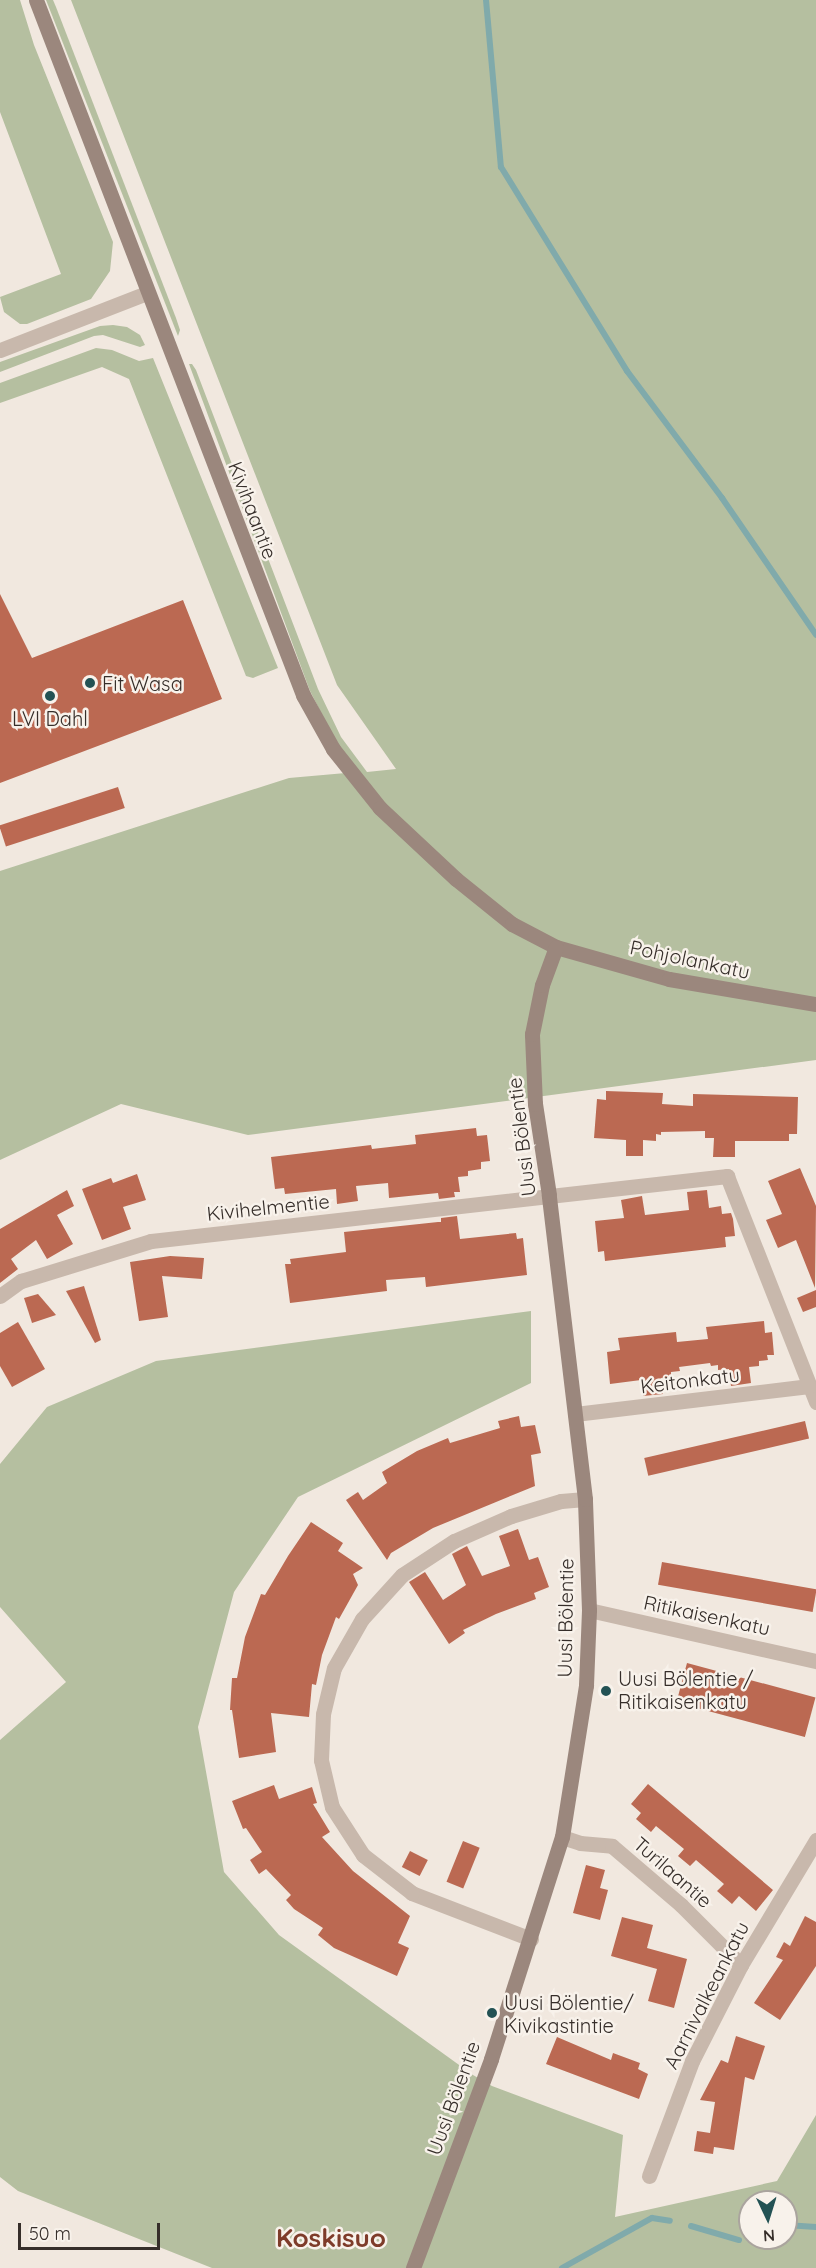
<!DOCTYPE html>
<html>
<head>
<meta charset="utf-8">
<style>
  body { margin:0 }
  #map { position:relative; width:816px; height:2268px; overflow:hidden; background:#f1e8df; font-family:Quicksand,sans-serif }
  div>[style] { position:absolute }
  .green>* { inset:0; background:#b5bfa0 }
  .stream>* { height:6px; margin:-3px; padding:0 3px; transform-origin:3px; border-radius:3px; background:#80aaab }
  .building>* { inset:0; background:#bb6952; transform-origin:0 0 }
  .street>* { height:15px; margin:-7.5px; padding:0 7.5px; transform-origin:7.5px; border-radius:7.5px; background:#c8b8ac }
  .secondary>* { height:15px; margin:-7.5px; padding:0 7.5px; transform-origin:7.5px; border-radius:7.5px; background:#9b877d }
  .dots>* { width:16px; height:16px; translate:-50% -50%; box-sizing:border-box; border:3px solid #f8f2eb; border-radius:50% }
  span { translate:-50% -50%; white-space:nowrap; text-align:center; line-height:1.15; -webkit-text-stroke:5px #f8f2eb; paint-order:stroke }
  .street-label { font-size:20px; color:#362e2a }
  .poi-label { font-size:20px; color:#362e2a }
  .left { translate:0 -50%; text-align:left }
  .district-label { font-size:26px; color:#7e3c2a; font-weight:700 }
  .north { position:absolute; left:738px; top:2190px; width:60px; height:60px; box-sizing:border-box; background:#f8f2eb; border:2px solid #aaa49e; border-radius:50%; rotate:176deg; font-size:16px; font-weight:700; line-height:24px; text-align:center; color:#362e2a }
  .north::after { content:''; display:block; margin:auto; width:21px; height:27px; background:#235254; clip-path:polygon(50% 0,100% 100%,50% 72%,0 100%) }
  .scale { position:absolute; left:18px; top:2223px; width:142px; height:27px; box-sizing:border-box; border:3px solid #362e2a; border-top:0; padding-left:8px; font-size:18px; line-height:21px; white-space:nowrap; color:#362e2a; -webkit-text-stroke:4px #f8f2eb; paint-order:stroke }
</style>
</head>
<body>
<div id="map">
  <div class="green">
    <div style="clip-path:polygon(0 0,20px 0,34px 45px,113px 242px,110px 271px,91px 299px,27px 324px,20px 324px,4px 312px,0 297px,61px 274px,0 112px)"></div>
    <div style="clip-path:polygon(46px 0,53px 0,56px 7px,176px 318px,180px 330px,178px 336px)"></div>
    <div style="clip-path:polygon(71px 0,816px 0,816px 1060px,248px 1135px,121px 1104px,0 1160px,0 871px,289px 778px,357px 772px,334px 738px,310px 691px,189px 364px,192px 364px,196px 370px,318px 689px,341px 737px,367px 772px,396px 769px,337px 685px)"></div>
    <div style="clip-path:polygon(113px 325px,127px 327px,140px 335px,145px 345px,140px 347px,103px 335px,94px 336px,0 372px,0 362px,100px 326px)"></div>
    <div style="clip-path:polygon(96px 348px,112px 350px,139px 361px,153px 358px,278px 668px,253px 678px,246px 676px,129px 379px,102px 367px,0 403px,0 383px)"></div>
    <div style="clip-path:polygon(evenodd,531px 1311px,531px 1383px,298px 1497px,234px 1592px,198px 1727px,224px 1872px,279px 1935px,473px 2075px,492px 2086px,623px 2135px,615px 2217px,777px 2181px,816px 2115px,816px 2268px,212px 2268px,18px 2191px,0 2177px,0 1740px,66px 1682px,0 1607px,0 1464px,47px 1407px,156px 1361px,531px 1311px,750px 2202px,786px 2202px,786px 2238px,750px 2238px,750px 2202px)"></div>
  </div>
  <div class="stream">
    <div style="left:486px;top:0;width:168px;rotate:84.9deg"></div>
    <div style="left:501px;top:167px;width:240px;rotate:58.3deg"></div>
    <div style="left:627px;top:371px;width:159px;rotate:53.2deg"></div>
    <div style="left:722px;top:498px;width:166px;rotate:55.5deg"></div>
    <div style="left:786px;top:2225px;width:30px;rotate:4deg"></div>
    <div style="left:691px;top:2226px;width:50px;rotate:16.3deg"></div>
    <div style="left:562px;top:2268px;width:103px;rotate:-29.1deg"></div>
    <div style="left:652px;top:2218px;width:18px;rotate:9deg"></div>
  </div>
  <div class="building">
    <div style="clip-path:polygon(0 594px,32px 658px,183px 600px,222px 699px,0 783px)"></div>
    <div style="left:118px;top:787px;width:22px;height:125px;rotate:72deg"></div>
    <div style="clip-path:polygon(606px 1091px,663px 1093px,662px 1104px,693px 1106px,693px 1094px,798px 1097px,797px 1134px,789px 1134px,789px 1141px,735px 1141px,735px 1157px,713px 1157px,714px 1138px,705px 1138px,705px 1131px,661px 1132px,661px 1135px,656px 1134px,656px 1141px,643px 1140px,643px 1156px,626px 1156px,626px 1140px,594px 1138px,597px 1099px,606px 1100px)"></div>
    <div style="clip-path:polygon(476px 1128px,477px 1136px,487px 1135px,490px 1161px,481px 1162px,481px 1169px,468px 1171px,468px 1176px,458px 1177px,460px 1192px,454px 1192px,455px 1197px,439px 1199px,438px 1193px,389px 1198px,388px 1183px,356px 1186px,358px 1201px,337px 1204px,336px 1189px,285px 1194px,284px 1188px,275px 1189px,271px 1157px,371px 1145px,372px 1149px,416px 1144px,415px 1135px)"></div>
    <div style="clip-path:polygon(800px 1168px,816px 1206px,815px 1288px,796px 1240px,778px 1248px,766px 1220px,782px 1214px,768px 1181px)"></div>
    <div style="clip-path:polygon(137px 1174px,146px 1200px,123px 1207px,131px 1229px,102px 1240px,82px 1189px,111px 1178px,113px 1183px)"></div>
    <div style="clip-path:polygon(67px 1190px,74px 1206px,57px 1215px,73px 1244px,47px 1259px,36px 1240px,11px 1259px,18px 1269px,0 1283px,0 1229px)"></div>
    <div style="clip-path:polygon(707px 1190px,709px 1208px,721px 1206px,722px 1214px,731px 1213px,733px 1219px,735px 1236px,725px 1237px,726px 1247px,605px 1261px,604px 1251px,598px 1252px,595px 1221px,624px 1218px,621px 1200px,642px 1196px,645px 1215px,689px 1210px,687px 1192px)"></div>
    <div style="clip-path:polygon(457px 1216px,460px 1239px,516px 1233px,517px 1239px,523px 1238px,527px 1275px,426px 1287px,425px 1277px,386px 1280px,387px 1291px,290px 1303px,285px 1264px,291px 1264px,290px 1259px,346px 1252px,344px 1232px,438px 1222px,441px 1222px,441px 1218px)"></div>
    <div style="clip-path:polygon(170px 1256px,204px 1258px,202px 1279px,162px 1276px,168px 1317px,139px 1321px,130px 1262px)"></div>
    <div style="clip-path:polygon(84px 1286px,101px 1340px,95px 1343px,66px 1291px)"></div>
    <div style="clip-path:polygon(816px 1290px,816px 1307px,803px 1312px,797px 1298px)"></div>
    <div style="clip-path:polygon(38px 1294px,56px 1315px,32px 1323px,24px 1298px)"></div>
    <div style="clip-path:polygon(764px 1321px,765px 1333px,772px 1332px,774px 1355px,767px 1355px,768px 1360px,759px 1361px,759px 1366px,749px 1367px,751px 1383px,731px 1386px,729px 1369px,718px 1370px,718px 1365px,711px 1366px,710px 1363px,679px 1367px,680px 1371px,671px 1372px,671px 1377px,661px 1378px,663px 1394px,643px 1396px,641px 1380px,610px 1384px,607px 1352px,620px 1350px,618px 1338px,676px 1332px,677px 1342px,708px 1339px,706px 1327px)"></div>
    <div style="clip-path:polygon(18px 1322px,45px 1369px,12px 1387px,0 1366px,0 1333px)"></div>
    <div style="clip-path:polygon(519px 1416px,521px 1427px,535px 1425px,541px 1453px,531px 1455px,535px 1486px,433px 1528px,391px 1553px,387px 1560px,346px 1500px,358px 1492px,363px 1500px,387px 1483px,382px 1472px,417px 1451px,448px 1438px,450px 1443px,500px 1428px,498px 1421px)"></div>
    <div style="left:805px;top:1421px;width:18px;height:165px;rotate:77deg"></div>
    <div style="clip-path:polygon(311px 1522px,343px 1543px,338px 1551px,363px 1568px,353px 1574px,358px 1585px,339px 1619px,336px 1617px,322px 1655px,316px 1685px,312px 1684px,309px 1717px,271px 1713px,276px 1752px,239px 1758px,232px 1710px,230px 1710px,232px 1678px,237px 1678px,245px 1637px,261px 1594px,265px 1595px,288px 1556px)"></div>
    <div style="clip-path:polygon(518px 1529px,529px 1560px,538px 1557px,549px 1587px,534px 1593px,536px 1599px,496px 1614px,463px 1630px,465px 1633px,449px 1644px,409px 1582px,425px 1572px,443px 1600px,466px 1585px,452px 1554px,467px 1546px,482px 1576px,510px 1566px,499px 1536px)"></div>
    <div style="left:662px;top:1562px;width:157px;height:23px;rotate:10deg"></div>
    <div style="left:687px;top:1663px;width:133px;height:41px;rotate:15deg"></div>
    <div style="clip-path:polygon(648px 1784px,773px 1890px,756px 1911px,739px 1896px,732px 1904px,717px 1891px,724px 1884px,696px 1860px,690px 1866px,678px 1856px,684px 1849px,656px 1826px,651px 1832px,636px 1819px,641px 1813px,631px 1804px)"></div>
    <div style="clip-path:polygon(274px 1785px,279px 1799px,312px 1787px,317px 1803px,313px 1804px,330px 1832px,322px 1837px,353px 1871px,410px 1916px,398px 1943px,409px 1948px,397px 1976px,334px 1948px,318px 1935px,323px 1928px,294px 1909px,286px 1900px,291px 1895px,266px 1869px,259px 1874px,250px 1860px,262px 1852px,246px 1828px,243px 1829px,232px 1801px)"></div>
    <div style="left:463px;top:1841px;width:18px;height:44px;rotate:22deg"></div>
    <div style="left:410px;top:1851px;width:20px;height:18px;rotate:27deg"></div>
    <div style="clip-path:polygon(586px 1865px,605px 1870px,600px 1888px,608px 1890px,600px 1920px,573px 1913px)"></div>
    <div style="clip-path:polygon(805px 1916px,816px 1922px,816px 1966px,780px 2020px,754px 2003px,783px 1960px,776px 1957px,784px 1942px,790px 1946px)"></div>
    <div style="clip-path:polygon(622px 1917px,653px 1925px,647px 1948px,687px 1959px,674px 2008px,648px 2001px,657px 1969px,611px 1956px)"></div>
    <div style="clip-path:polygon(736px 2036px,765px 2046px,754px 2080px,745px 2077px,734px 2150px,714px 2147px,713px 2154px,694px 2151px,697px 2131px,710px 2133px,715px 2102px,700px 2100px,721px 2060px,728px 2063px)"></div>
    <div style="clip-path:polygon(557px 2037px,611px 2060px,613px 2053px,640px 2063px,638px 2069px,648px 2074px,639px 2099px,546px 2064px)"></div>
  </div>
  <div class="street">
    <div style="left:0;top:350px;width:158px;rotate:-21.2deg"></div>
    <div style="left:0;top:1296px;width:26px;rotate:-36deg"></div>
    <div style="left:21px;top:1281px;width:136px;rotate:-17.1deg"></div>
    <div style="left:151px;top:1241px;width:580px;rotate:-6.44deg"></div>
    <div style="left:727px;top:1176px;width:243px;rotate:68.5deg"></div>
    <div style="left:575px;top:1414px;width:236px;rotate:-6.8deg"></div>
    <div style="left:589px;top:1610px;width:233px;rotate:12.7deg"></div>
    <div style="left:562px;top:1837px;width:19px;rotate:18deg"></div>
    <div style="left:580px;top:1843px;width:32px;rotate:5deg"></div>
    <div style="left:612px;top:1846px;width:91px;rotate:40.5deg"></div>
    <div style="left:681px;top:1905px;width:85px;rotate:45deg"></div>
    <div style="left:531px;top:1939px;width:128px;rotate:-158.9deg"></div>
    <div style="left:412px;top:1893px;width:62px;rotate:-142.2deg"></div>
    <div style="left:363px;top:1855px;width:57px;rotate:-122.9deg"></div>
    <div style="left:332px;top:1807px;width:48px;rotate:-103.2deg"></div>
    <div style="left:321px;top:1760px;width:46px;rotate:-87.5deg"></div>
    <div style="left:323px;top:1714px;width:47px;rotate:-76.6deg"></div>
    <div style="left:334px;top:1668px;width:56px;rotate:-60.3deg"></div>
    <div style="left:362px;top:1619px;width:59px;rotate:-47.7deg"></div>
    <div style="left:402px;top:1575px;width:62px;rotate:-33.2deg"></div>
    <div style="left:454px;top:1541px;width:62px;rotate:-23.7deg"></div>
    <div style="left:511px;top:1516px;width:52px;rotate:-16.7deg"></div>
    <div style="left:561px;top:1501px;width:24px;rotate:-5deg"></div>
    <div style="left:649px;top:2176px;width:123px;rotate:-69.5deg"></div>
    <div style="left:692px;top:2061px;width:108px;rotate:-63deg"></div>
    <div style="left:741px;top:1965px;width:146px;rotate:-59deg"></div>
  </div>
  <div class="secondary">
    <div style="left:36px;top:0;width:745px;rotate:68.98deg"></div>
    <div style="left:303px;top:695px;width:62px;rotate:60.9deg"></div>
    <div style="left:333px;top:749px;width:75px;rotate:51.5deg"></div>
    <div style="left:380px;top:808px;width:104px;rotate:43.1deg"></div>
    <div style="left:456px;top:879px;width:72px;rotate:38.8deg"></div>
    <div style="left:512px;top:924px;width:50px;rotate:27.6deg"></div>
    <div style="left:556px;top:947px;width:117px;rotate:15.8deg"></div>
    <div style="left:669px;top:979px;width:149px;rotate:9.7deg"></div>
    <div style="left:413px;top:2268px;width:223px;rotate:-69.5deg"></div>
    <div style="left:491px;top:2059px;width:233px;rotate:-72.3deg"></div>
    <div style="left:562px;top:1837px;width:154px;rotate:-81deg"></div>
    <div style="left:586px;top:1685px;width:75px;rotate:-87.7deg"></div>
    <div style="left:589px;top:1610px;width:111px;rotate:-92.1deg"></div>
    <div style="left:585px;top:1499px;width:306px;rotate:-96.8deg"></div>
    <div style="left:549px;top:1195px;width:92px;rotate:-98.7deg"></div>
    <div style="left:535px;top:1104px;width:70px;rotate:-92.5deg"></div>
    <div style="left:532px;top:1034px;width:50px;rotate:-78.5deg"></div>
    <div style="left:542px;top:985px;width:40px;rotate:-69.8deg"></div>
  </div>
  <div class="dots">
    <div style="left:90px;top:683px;background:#235254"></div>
    <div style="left:50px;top:696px;background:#235254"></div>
    <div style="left:606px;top:1691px;background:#235254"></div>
    <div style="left:492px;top:2013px;background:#235254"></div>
  </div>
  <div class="street-label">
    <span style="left:253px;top:510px;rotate:69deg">Kivihaantie</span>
    <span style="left:690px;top:959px;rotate:12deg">Pohjolankatu</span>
    <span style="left:521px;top:1137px;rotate:-97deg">Uusi Bölentie</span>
    <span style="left:268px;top:1207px;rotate:-6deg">Kivihelmentie</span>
    <span style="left:690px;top:1380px;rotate:-7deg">Keitonkatu</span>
    <span style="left:707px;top:1615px;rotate:12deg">Ritikaisenkatu</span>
    <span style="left:565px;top:1618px;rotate:-89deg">Uusi Bölentie</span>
    <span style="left:673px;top:1872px;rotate:41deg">Turilaantie</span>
    <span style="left:706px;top:1995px;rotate:-63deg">Aarnivalkeankatu</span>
    <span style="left:453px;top:2098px;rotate:-70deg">Uusi Bölentie</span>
  </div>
  <div class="poi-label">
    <span class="left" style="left:102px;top:683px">Fit Wasa</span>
    <span style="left:50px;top:718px">LVI Dahl</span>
    <span class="left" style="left:618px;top:1690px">Uusi Bölentie /<br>Ritikaisenkatu</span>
    <span class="left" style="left:504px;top:2014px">Uusi Bölentie/<br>Kivikastintie</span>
  </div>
  <div class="district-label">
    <span style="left:331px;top:2238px">Koskisuo</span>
  </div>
  <div class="north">N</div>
  <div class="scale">50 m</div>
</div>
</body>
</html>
